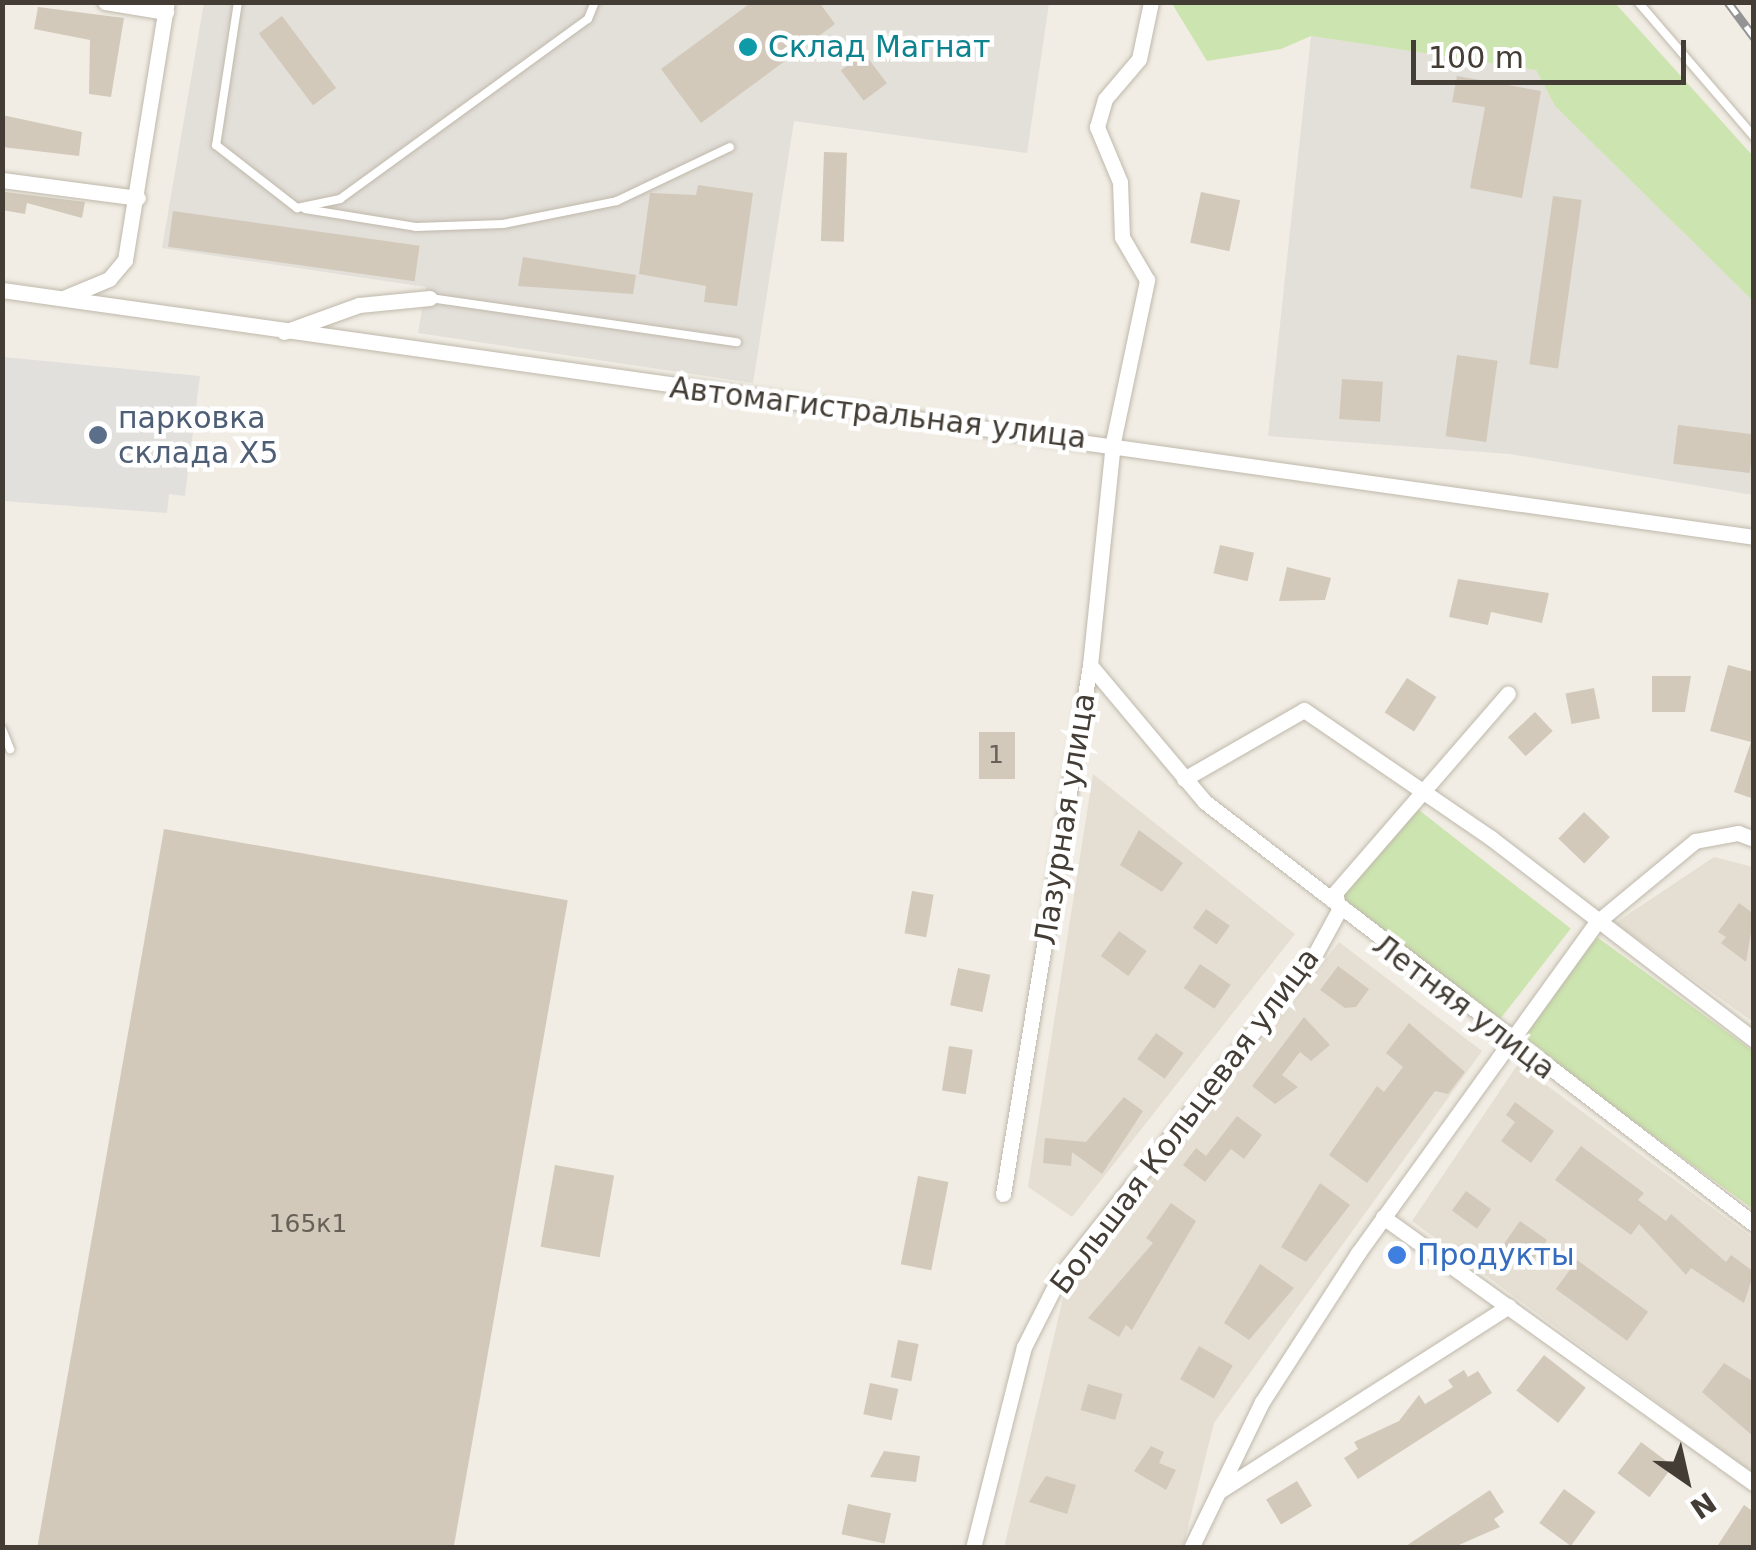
<!DOCTYPE html>
<html>
<head>
<meta charset="utf-8">
<style>
  body { margin:0 }
  #map { position:relative; width:1756px; height:1550px; overflow:hidden; background:#f1ede4; font-family:"DejaVu Sans",sans-serif }
  div>[style] { position:absolute }
  .residential>* { inset:0; background:#e5dfd3 }
  .industrial>* { inset:0; background:#e3dfd9 }
  .green>* { inset:0; background:#cce4af; transform-origin:0 0 }
  .parking>* { inset:0; background:#e2e0dd }
  .building>* { inset:0; background:#d2c9ba; transform-origin:0 0 }
  .roads { filter:drop-shadow(0 0 2px #bfb8ab) drop-shadow(0 0 2px #bfb8ab) }
  .service>* { height:8px; margin:-4px; padding:0 4px; transform-origin:4px; border-radius:4px; background:#fff }
  .minor>* { height:15px; margin:-7.5px; padding:0 7.5px; transform-origin:7.5px; border-radius:7.5px; background:#fff }
  .rail>* { height:9px; margin-top:-4.5px; transform-origin:0; background:repeating-linear-gradient(90deg,#fff 0 15px,#949494 0 30px); box-sizing:border-box; border-block:2px solid #949494 }
  .dots>* { width:28px; height:28px; translate:-50% -50%; box-sizing:border-box; border:5px solid #fff; border-radius:50% }
  span { translate:-50% -50%; white-space:nowrap; text-align:center; line-height:1.15; -webkit-text-stroke:9px #fff; paint-order:stroke }
  .number-label { font-size:25px; color:#676056 }
  .number-label span { -webkit-text-stroke-width:0 }
  .culture-label { font-size:30px; color:#0d838f }
  .left { translate:0 -50%; text-align:left }
  .street-label { font-size:30px; color:#433d35 }
  .service-label { font-size:30px; color:#4e5e75 }
  .shop-label { font-size:30px; color:#366cbe }
  .frame { position:absolute; inset:0; border:5px solid #433d35; pointer-events:none }
  .north { position:absolute; left:1636px; top:1430px; width:100px; height:100px; -webkit-text-stroke:8px #fff; paint-order:stroke; rotate:146deg; font-size:28px; font-weight:700; line-height:40px; text-align:center; color:#433d35 }
  .north::after { content:''; display:block; margin:auto; width:35px; height:45px; background:#433d35; clip-path:polygon(50% 0,100% 100%,50% 72%,0 100%) }
  .scale { position:absolute; left:1411px; top:40px; width:275px; height:45px; box-sizing:border-box; border:5px solid #433d35; border-top:0; padding-left:12px; font-size:30px; line-height:35px; white-space:nowrap; color:#433d35; -webkit-text-stroke:8px #fff; paint-order:stroke }
</style>
</head>
<body>
<div id="map">
  <div class="residential">
    <div style="clip-path:polygon(1093px 774px,1295px 934px,1072px 1217px,1028px 1187px)"></div>
    <div style="clip-path:polygon(1714px 857px,1753px 867px,1753px 1022px,1615px 923px)"></div>
    <div style="clip-path:polygon(1339px 942px,1482px 1051px,1214px 1423px,1183px 1547px,1004px 1548px,1064px 1294px)"></div>
    <div style="clip-path:polygon(1518px 1064px,1753px 1238px,1753px 1473px,1412px 1221px)"></div>
  </div>
  <div class="industrial">
    <div style="clip-path:polygon(204px 3px,1049px 3px,1027px 153px,794px 121px,753px 383px,418px 333px,426px 287px,162px 248px)"></div>
    <div style="clip-path:polygon(1311px 36px,1536px 70px,1555px 106px,1753px 301px,1753px 495px,1510px 454px,1268px 436px)"></div>
  </div>
  <div class="green">
    <div style="clip-path:polygon(1171px 2px,1615px 3px,1753px 156px,1753px 301px,1555px 106px,1536px 70px,1311px 36px,1281px 49px,1207px 61px)"></div>
    <div style="left:1410px;top:803px;width:204px;height:122px;rotate:38deg"></div>
    <div style="clip-path:polygon(1597px 937px,1753px 1051px,1753px 1209px,1522px 1040px)"></div>
  </div>
  <div class="parking">
    <div style="clip-path:polygon(3px 357px,200px 376px,185px 496px,169px 494px,167px 513px,3px 501px)"></div>
  </div>
  <div class="building">
    <div style="clip-path:polygon(752px 2px,819px 2px,835px 24px,701px 123px,661px 69px)"></div>
    <div style="clip-path:polygon(38px 7px,124px 18px,111px 97px,89px 94px,90px 40px,34px 29px)"></div>
    <div style="left:282px;top:16px;width:90px;height:29px;rotate:53deg"></div>
    <div style="left:864px;top:53px;width:38px;height:29px;rotate:53deg"></div>
    <div style="clip-path:polygon(1457px 76px,1541px 91px,1522px 198px,1470px 188px,1485px 107px,1452px 102px)"></div>
    <div style="clip-path:polygon(2px 115px,82px 132px,79px 156px,2px 147px)"></div>
    <div style="left:824px;top:152px;width:23px;height:89px;rotate:2deg"></div>
    <div style="clip-path:polygon(698px 185px,753px 193px,737px 306px,704px 302px,706px 286px,639px 274px,650px 193px,696px 195px)"></div>
    <div style="clip-path:polygon(5px 192px,85px 202px,82px 218px,27px 203px,25px 214px,2px 210px)"></div>
    <div style="left:1201px;top:192px;width:40px;height:52px;rotate:12deg"></div>
    <div style="left:1553px;top:196px;width:29px;height:170px;rotate:8deg"></div>
    <div style="left:173px;top:211px;width:249px;height:36px;rotate:8deg"></div>
    <div style="clip-path:polygon(523px 257px,636px 275px,633px 294px,518px 286px)"></div>
    <div style="left:1457px;top:355px;width:41px;height:82px;rotate:8deg"></div>
    <div style="left:1342px;top:379px;width:41px;height:40px;rotate:4deg"></div>
    <div style="left:1678px;top:425px;width:77px;height:39px;rotate:7deg"></div>
    <div style="left:1220px;top:545px;width:35px;height:29px;rotate:13deg"></div>
    <div style="clip-path:polygon(1287px 567px,1331px 578px,1325px 600px,1279px 601px)"></div>
    <div style="clip-path:polygon(1458px 579px,1549px 593px,1542px 623px,1491px 612px,1488px 625px,1449px 617px)"></div>
    <div style="clip-path:polygon(1728px 665px,1754px 672px,1754px 799px,1734px 792px,1751px 742px,1710px 731px)"></div>
    <div style="clip-path:polygon(1652px 676px,1691px 676px,1685px 712px,1652px 712px)"></div>
    <div style="left:1407px;top:678px;width:35px;height:41px;rotate:33deg"></div>
    <div style="left:1594px;top:688px;width:31px;height:29px;rotate:79deg"></div>
    <div style="left:1535px;top:712px;width:26px;height:37px;rotate:47deg"></div>
    <div style="left:979px;top:732px;width:36px;height:47px"></div>
    <div style="left:1584px;top:812px;width:36px;height:37px;rotate:44deg"></div>
    <div style="left:164px;top:829px;width:410px;height:728px;rotate:10deg"></div>
    <div style="clip-path:polygon(1139px 830px,1183px 863px,1162px 892px,1120px 865px)"></div>
    <div style="left:912px;top:891px;width:22px;height:43px;rotate:10deg"></div>
    <div style="clip-path:polygon(1739px 903px,1754px 914px,1746px 962px,1721px 943px,1726px 937px,1718px 932px)"></div>
    <div style="left:1206px;top:909px;width:29px;height:23px;rotate:35deg"></div>
    <div style="left:1119px;top:931px;width:34px;height:31px;rotate:36deg"></div>
    <div style="left:1200px;top:964px;width:37px;height:29px;rotate:34deg"></div>
    <div style="clip-path:polygon(1338px 966px,1369px 989px,1356px 1007px,1345px 1008px,1320px 990px)"></div>
    <div style="left:958px;top:968px;width:33px;height:38px;rotate:12deg"></div>
    <div style="clip-path:polygon(1304px 1017px,1330px 1045px,1311px 1061px,1300px 1052px,1282px 1075px,1298px 1087px,1275px 1104px,1252px 1086px)"></div>
    <div style="clip-path:polygon(1409px 1023px,1465px 1072px,1448px 1094px,1435px 1091px,1367px 1183px,1329px 1155px,1377px 1086px,1384px 1092px,1403px 1067px,1386px 1053px)"></div>
    <div style="left:1156px;top:1033px;width:34px;height:32px;rotate:36deg"></div>
    <div style="left:949px;top:1046px;width:24px;height:45px;rotate:9deg"></div>
    <div style="clip-path:polygon(1124px 1097px,1143px 1111px,1102px 1174px,1072px 1152px,1071px 1166px,1043px 1163px,1045px 1138px,1086px 1142px)"></div>
    <div style="clip-path:polygon(1515px 1102px,1554px 1131px,1531px 1163px,1501px 1141px,1515px 1122px,1506px 1115px)"></div>
    <div style="clip-path:polygon(1237px 1116px,1262px 1135px,1244px 1159px,1231px 1149px,1205px 1182px,1183px 1165px,1196px 1148px,1206px 1156px)"></div>
    <div style="clip-path:polygon(1581px 1146px,1644px 1193px,1638px 1200px,1666px 1221px,1671px 1214px,1726px 1262px,1731px 1255px,1754px 1272px,1744px 1303px,1691px 1268px,1686px 1275px,1639px 1224px,1631px 1235px,1555px 1180px)"></div>
    <div style="left:555px;top:1165px;width:60px;height:83px;rotate:10deg"></div>
    <div style="left:918px;top:1176px;width:31px;height:90px;rotate:11deg"></div>
    <div style="clip-path:polygon(1320px 1183px,1350px 1205px,1306px 1262px,1281px 1247px)"></div>
    <div style="left:1466px;top:1191px;width:31px;height:24px;rotate:36deg"></div>
    <div style="clip-path:polygon(1171px 1203px,1196px 1221px,1132px 1330px,1126px 1325px,1119px 1337px,1088px 1318px,1153px 1243px,1146px 1238px)"></div>
    <div style="left:1520px;top:1221px;width:33px;height:36px;rotate:35deg"></div>
    <div style="left:1577px;top:1260px;width:88px;height:36px;rotate:36deg"></div>
    <div style="clip-path:polygon(1260px 1264px,1294px 1288px,1249px 1340px,1224px 1323px)"></div>
    <div style="left:898px;top:1340px;width:21px;height:38px;rotate:11deg"></div>
    <div style="left:1199px;top:1346px;width:39px;height:38px;rotate:30deg"></div>
    <div style="left:1544px;top:1355px;width:53px;height:45px;rotate:38deg"></div>
    <div style="clip-path:polygon(1724px 1363px,1754px 1382px,1754px 1437px,1702px 1392px)"></div>
    <div style="clip-path:polygon(1464px 1370px,1468px 1377px,1478px 1371px,1492px 1393px,1358px 1479px,1344px 1458px,1358px 1449px,1354px 1442px,1399px 1421px,1419px 1395px,1425px 1404px,1453px 1387px,1448px 1380px)"></div>
    <div style="left:870px;top:1383px;width:29px;height:32px;rotate:12deg"></div>
    <div style="left:1088px;top:1384px;width:36px;height:27px;rotate:16deg"></div>
    <div style="left:1641px;top:1442px;width:40px;height:39px;rotate:37deg"></div>
    <div style="clip-path:polygon(1151px 1446px,1164px 1452px,1159px 1463px,1176px 1470px,1166px 1490px,1134px 1471px)"></div>
    <div style="clip-path:polygon(884px 1451px,920px 1456px,916px 1482px,870px 1477px)"></div>
    <div style="clip-path:polygon(1046px 1476px,1076px 1485px,1067px 1514px,1029px 1502px)"></div>
    <div style="left:1297px;top:1481px;width:29px;height:36px;rotate:59deg"></div>
    <div style="left:1564px;top:1489px;width:39px;height:42px;rotate:36deg"></div>
    <div style="clip-path:polygon(1490px 1490px,1504px 1512px,1494px 1519px,1500px 1527px,1452px 1548px,1403px 1548px)"></div>
    <div style="left:848px;top:1504px;width:44px;height:31px;rotate:12deg"></div>
    <div style="clip-path:polygon(1744px 1505px,1754px 1512px,1754px 1548px,1716px 1548px)"></div>
  </div>
  <div class="roads">
    <div class="service">
      <div style="left:238px;top:2px;width:145px;rotate:98.7deg"></div>
      <div style="left:216px;top:145px;width:103px;rotate:37.9deg"></div>
      <div style="left:297px;top:208px;width:44px;rotate:-11.8deg"></div>
      <div style="left:340px;top:199px;width:306px;rotate:-36deg"></div>
      <div style="left:588px;top:19px;width:18px;rotate:-68deg"></div>
      <div style="left:1638px;top:2px;width:178px;rotate:49.3deg"></div>
      <div style="left:305px;top:209px;width:112px;rotate:9.2deg"></div>
      <div style="left:416px;top:227px;width:87px;rotate:-2deg"></div>
      <div style="left:503px;top:224px;width:116px;rotate:-11.4deg"></div>
      <div style="left:617px;top:201px;width:125px;rotate:-25.5deg"></div>
      <div style="left:430px;top:298px;width:310px;rotate:8.2deg"></div>
      <div style="left:2px;top:729px;width:22px;rotate:68deg"></div>
    </div>
    <div class="minor">
      <div style="left:105px;top:2px;width:62px;rotate:9.3deg"></div>
      <div style="left:2px;top:180px;width:137px;rotate:7.5deg"></div>
      <div style="left:2px;top:290px;width:1769px;rotate:8.02deg"></div>
      <div style="left:66px;top:297px;width:47px;rotate:-22.7deg"></div>
      <div style="left:109px;top:279px;width:25px;rotate:-50deg"></div>
      <div style="left:125px;top:260px;width:261px;rotate:-80.8deg"></div>
      <div style="left:284px;top:332px;width:80px;rotate:-19.8deg"></div>
      <div style="left:359px;top:305px;width:71px;rotate:-5.6deg"></div>
      <div style="left:1090px;top:665px;width:179px;rotate:50deg"></div>
      <div style="left:1205px;top:802px;width:692px;rotate:37.55deg"></div>
      <div style="left:1184px;top:779px;width:138px;rotate:-29.9deg"></div>
      <div style="left:1304px;top:710px;width:227px;rotate:34.4deg"></div>
      <div style="left:1491px;top:838px;width:332px;rotate:37.5deg"></div>
      <div style="left:1003px;top:1194px;width:536px;rotate:-80.66deg"></div>
      <div style="left:1090px;top:665px;width:224px;rotate:-84.1deg"></div>
      <div style="left:1113px;top:442px;width:166px;rotate:-78.1deg"></div>
      <div style="left:1147px;top:280px;width:50px;rotate:-120.2deg"></div>
      <div style="left:1122px;top:237px;width:55px;rotate:-92.1deg"></div>
      <div style="left:1120px;top:182px;width:60px;rotate:-112.7deg"></div>
      <div style="left:1097px;top:127px;width:29px;rotate:-74deg"></div>
      <div style="left:1105px;top:99px;width:52px;rotate:-49.6deg"></div>
      <div style="left:1139px;top:59px;width:58px;rotate:-78.1deg"></div>
      <div style="left:1383px;top:1217px;width:457px;rotate:35.7deg"></div>
      <div style="left:1218px;top:1492px;width:345px;rotate:-32.6deg"></div>
      <div style="left:973px;top:1548px;width:207px;rotate:-75.8deg"></div>
      <div style="left:1024px;top:1347px;width:80px;rotate:-63.1deg"></div>
      <div style="left:1060px;top:1276px;width:409px;rotate:-51.6deg"></div>
      <div style="left:1314px;top:956px;width:52px;rotate:-61.5deg"></div>
      <div style="left:1339px;top:910px;width:17px;rotate:-103deg"></div>
      <div style="left:1335px;top:893px;width:264px;rotate:-49.1deg"></div>
      <div style="left:1191px;top:1548px;width:162px;rotate:-64.1deg"></div>
      <div style="left:1262px;top:1402px;width:177px;rotate:-57.2deg"></div>
      <div style="left:1358px;top:1253px;width:407px;rotate:-54.2deg"></div>
      <div style="left:1596px;top:923px;width:129px;rotate:-39.6deg"></div>
      <div style="left:1695px;top:841px;width:44px;rotate:-10.5deg"></div>
      <div style="left:1738px;top:833px;width:17px;rotate:21deg"></div>
    </div>
  </div>
  <div class="rail">
    <div style="left:1728px;top:2px;width:44px;rotate:53.4deg"></div>
  </div>
  <div class="dots">
    <div style="left:748px;top:47px;background:#0f9aa8"></div>
    <div style="left:98px;top:435px;background:#5c6f8a"></div>
    <div style="left:1397px;top:1255px;background:#3f7fe0"></div>
  </div>
  <div class="number-label">
    <span style="left:996px;top:755px">1</span>
    <span style="left:308px;top:1224px">165к1</span>
  </div>
  <div class="culture-label">
    <span class="left" style="left:768px;top:47px">Склад Магнат</span>
  </div>
  <div class="street-label">
    <span style="left:878px;top:413px;rotate:7deg">Автомагистральная улица</span>
    <span style="left:1065px;top:819px;rotate:-81deg">Лазурная улица</span>
    <span style="left:1464px;top:1007px;rotate:37deg">Летняя улица</span>
    <span style="left:1185px;top:1121px;rotate:-53deg">Большая Кольцевая улица</span>
  </div>
  <div class="service-label">
    <span class="left" style="left:118px;top:435px">парковка<br>склада X5</span>
  </div>
  <div class="shop-label">
    <span class="left" style="left:1417px;top:1255px">Продукты</span>
  </div>
  <div class="frame"></div>
  <div class="north">N</div>
  <div class="scale">100 m</div>
</div>
</body>
</html>
